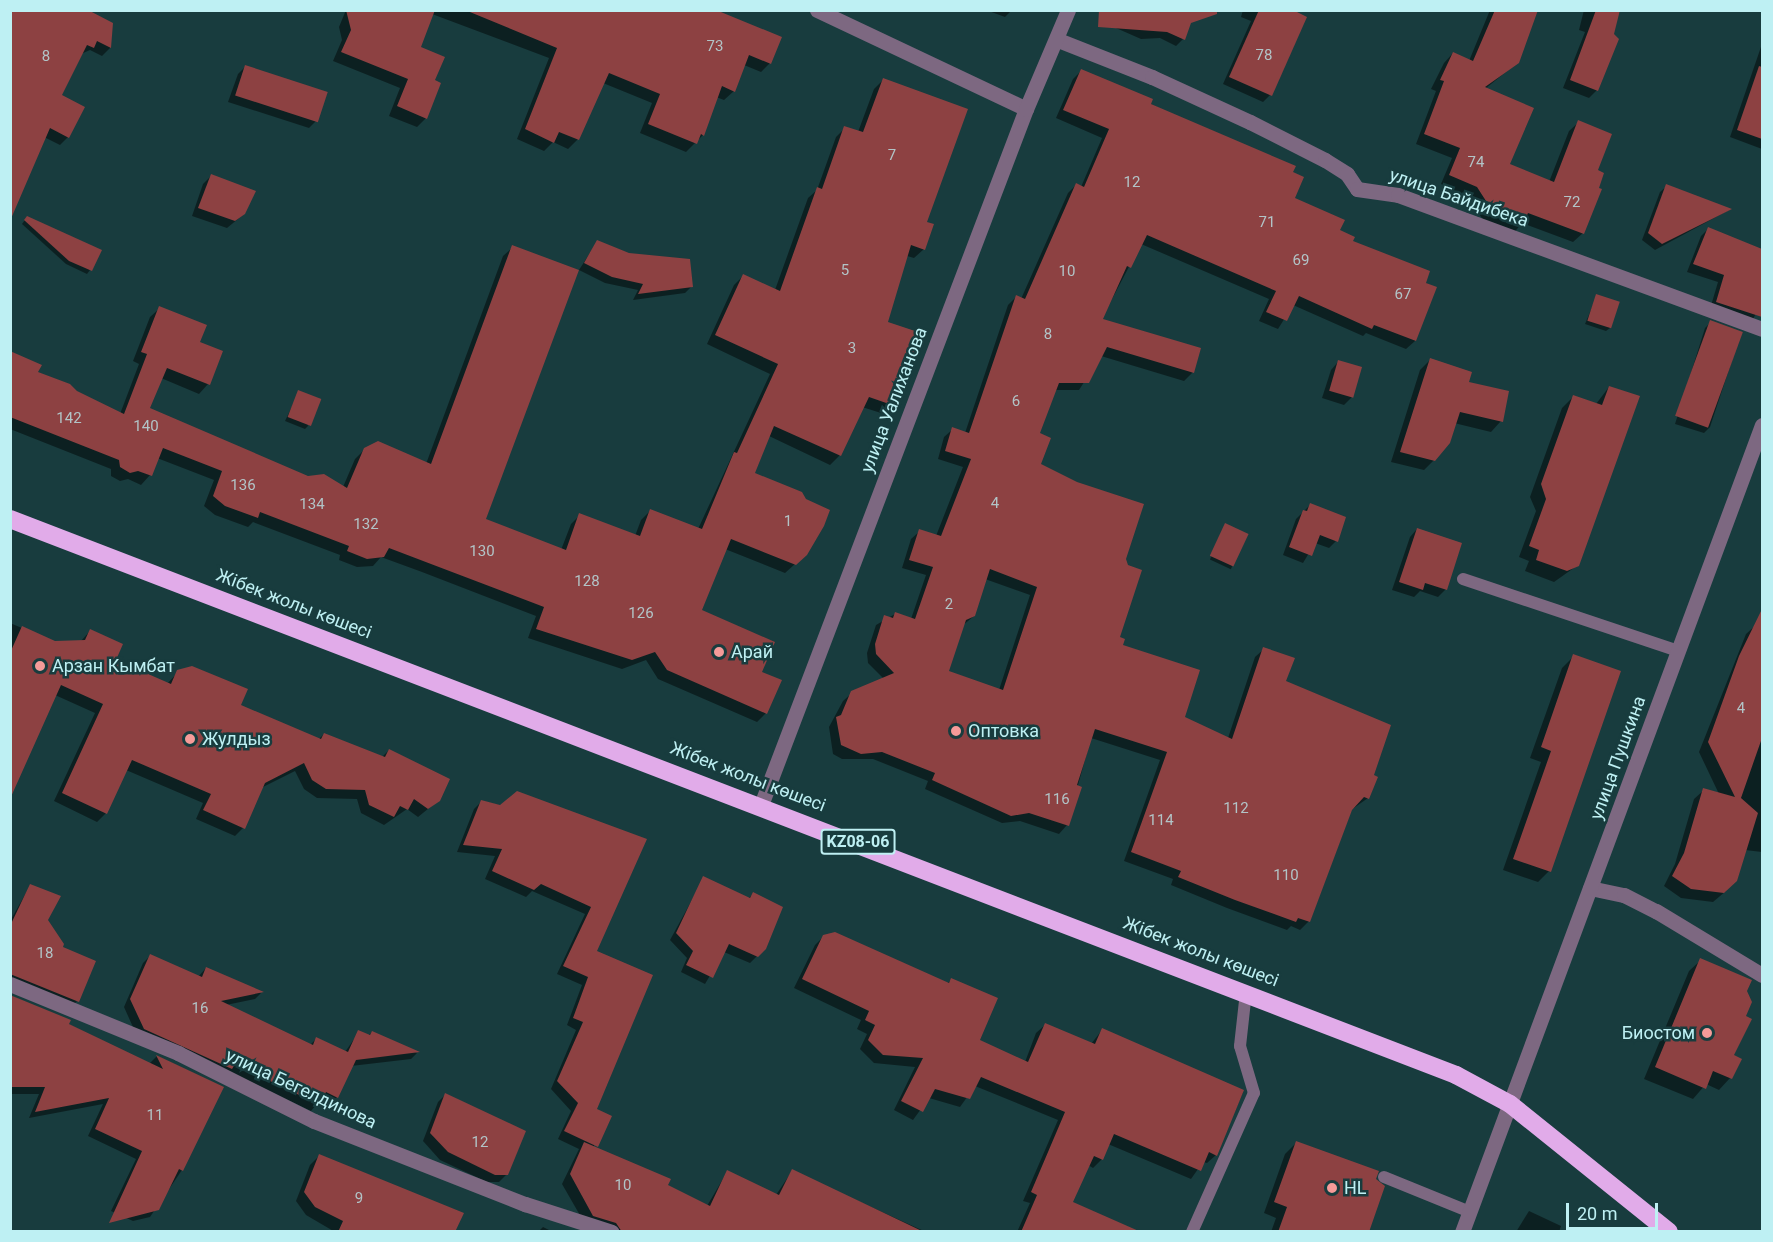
<!DOCTYPE html>
<html>
<head>
<meta charset="utf-8">
<style>
  body { margin:0 }
  #map { position:relative; width:1773px; height:1242px; overflow:hidden; background:#183c3e; font-family:Roboto,sans-serif }
  div>[style] { position:absolute }
  .shadow>* { inset:0; background:#0007; transform-origin:0 0 }
  .building>* { inset:0; background:#8d4142; transform-origin:0 0 }
  .lane>* { height:12px; margin:-6px; padding:0 6px; transform-origin:6px; border-radius:6px; background:#7d6881 }
  .street>* { height:15px; margin:-7.5px; padding:0 7.5px; transform-origin:7.5px; border-radius:7.5px; background:#7d6881 }
  .highway>* { height:18px; margin:-9px; padding:0 9px; transform-origin:9px; border-radius:9px; background:#e1abe9 }
  .dots>* { width:16px; height:16px; translate:-50% -50%; box-sizing:border-box; border:3px solid #183c3e; border-radius:50% }
  span { translate:-50% -50%; white-space:nowrap; text-align:center; line-height:1.15; -webkit-text-stroke:5px #183c3e; paint-order:stroke }
  .number-label { font-size:15px; color:#b2c4c7 }
  .number-label span { -webkit-text-stroke-width:0 }
  .shield-label span { padding:2px 4px; background:#183c3e; border:2px solid; border-radius:4px; -webkit-text-stroke-width:0 }
  .shield-label { font-size:16px; color:#bef0f3; font-weight:700 }
  .street-label { font-size:18px; color:#bef0f3 }
  .poi-label { font-size:18px; color:#bef0f3 }
  .left { translate:0 -50%; text-align:left }
  .right { translate:-100% -50%; text-align:right }
  .frame { position:absolute; inset:0; border:12px solid #bef0f3; pointer-events:none }
  .scale { position:absolute; left:1566px; top:1203px; width:92px; height:27px; box-sizing:border-box; border:3px solid #bef0f3; border-top:0; padding-left:8px; font-size:18px; line-height:21px; white-space:nowrap; color:#bef0f3; -webkit-text-stroke:4px #183c3e; paint-order:stroke }
</style>
</head>
<body>
<div id="map">
  <div class="shadow">
    <div style="clip-path:polygon(10px 10px,112px 24px,110px 48px,102px 56px,90px 50px,81px 54px,60px 95px,68px 137px,60px 145px,44px 137px)"></div>
    <div style="clip-path:polygon(346px 10px,709px 10px,770px 63px,761px 72px,744px 65px,734px 91px,724px 100px,716px 97px,703px 135px,686px 152px,640px 133px,652px 103px,603px 83px,578px 139px,568px 149px,553px 142px,544px 151px,517px 139px,549px 58px,432px 14px,419px 48px,433px 81px,426px 118px,417px 127px,389px 116px,400px 88px,333px 61px,342px 40px,339px 27px)"></div>
    <div style="clip-path:polygon(986px 10px,1012px 10px,1005px 17px)"></div>
    <div style="clip-path:polygon(1124px 10px,1183px 39px,1176px 46px,1160px 38px,1141px 39px,1116px 28px)"></div>
    <div style="clip-path:polygon(1243px 10px,1290px 10px,1270px 95px,1263px 102px,1223px 84px,1251px 21px,1241px 17px)"></div>
    <div style="clip-path:polygon(1490px 10px,1535px 10px,1518px 62px,1485px 89px,1508px 165px,1549px 182px,1569px 131px,1579px 122px,1596px 171px,1583px 233px,1573px 242px,1522px 223px,1512px 235px,1486px 224px,1467px 196px,1441px 184px,1452px 158px,1416px 144px,1436px 91px,1431px 89px,1444px 63px,1453px 53px,1469px 61px)"></div>
    <div style="clip-path:polygon(1584px 10px,1618px 10px,1597px 90px,1589px 98px,1563px 88px,1585px 32px,1579px 30px)"></div>
    <div style="clip-path:polygon(1762px 44px,1762px 149px,1730px 137px)"></div>
    <div style="clip-path:polygon(245px 67px,326px 93px,316px 121px,309px 128px,228px 102px,238px 74px)"></div>
    <div style="clip-path:polygon(evenodd,1082px 70px,1291px 173px,1293px 198px,1351px 242px,1435px 288px,1415px 341px,1406px 349px,1366px 333px,1363px 336px,1293px 305px,1278px 329px,1259px 321px,1269px 299px,1141px 244px,1101px 320px,1193px 372px,1184px 381px,1101px 356px,1079px 390px,1054px 390px,1038px 434px,1040px 465px,1124px 560px,1118px 638px,1121px 646px,1183px 718px,1228px 738px,1255px 657px,1264px 649px,1284px 682px,1372px 776px,1368px 798px,1351px 810px,1309px 921px,1300px 930px,1291px 926px,1287px 930px,1227px 908px,1171px 885px,1173px 879px,1124px 861px,1160px 760px,1091px 738px,1067px 825px,1059px 834px,1020px 821px,1002px 823px,925px 789px,928px 781px,873px 759px,842px 759px,833px 754px,829px 727px,843px 701px,852px 693px,884px 679px,868px 663px,867px 653px,876px 625px,895px 614px,911px 619px,926px 575px,902px 568px,911px 539px,920px 531px,936px 536px,963px 467px,938px 459px,944px 437px,953px 429px,965px 433px,1008px 305px,1016px 297px,1021px 299px,1068px 193px,1076px 185px,1081px 187px,1102px 138px,1056px 118px,1073px 79px,1082px 70px,985px 579px,1030px 595px,999px 690px,947px 672px,962px 626px,974px 616px,985px 579px)"></div>
    <div style="clip-path:polygon(883px 80px,925px 223px,924px 249px,914px 258px,907px 256px,886px 323px,898px 396px,881px 413px,862px 407px,839px 456px,830px 465px,769px 436px,753px 474px,795px 564px,785px 573px,725px 549px,700px 611px,760px 672px,766px 713px,757px 722px,658px 679px,646px 660px,622px 669px,528px 638px,536px 616px,422px 572px,381px 557px,373px 566px,357px 567px,339px 560px,340px 555px,253px 522px,248px 527px,215px 515px,204px 506px,214px 480px,157px 458px,150px 475px,141px 485px,128px 479px,120px 481px,111px 476px,111px 469px,10px 429px,10px 353px,36px 373px,120px 414px,139px 364px,133px 361px,150px 317px,160px 308px,198px 343px,221px 352px,208px 384px,199px 394px,161px 378px,148px 409px,308px 477px,343px 487px,355px 459px,365px 449px,426px 464px,503px 256px,513px 247px,484px 520px,561px 550px,571px 524px,580px 515px,635px 536px,641px 520px,650px 511px,698px 529px,770px 374px,707px 344px,734px 285px,743px 276px,775px 290px,808px 198px,817px 190px,836px 137px,845px 128px,858px 132px,874px 89px)"></div>
    <div style="clip-path:polygon(211px 176px,244px 214px,227px 228px,192px 216px,203px 184px)"></div>
    <div style="clip-path:polygon(1667px 186px,1729px 210px,1655px 250px,1642px 240px,1660px 192px)"></div>
    <div style="clip-path:polygon(27px 217px,90px 270px,87px 274px,66px 264px,22px 224px)"></div>
    <div style="clip-path:polygon(1708px 229px,1762px 257px,1762px 304px,1751px 322px,1710px 309px,1718px 282px,1687px 272px,1701px 236px)"></div>
    <div style="clip-path:polygon(597px 242px,692px 286px,685px 293px,633px 300px,638px 290px,605px 283px,579px 270px)"></div>
    <div style="clip-path:polygon(1597px 296px,1610px 328px,1606px 331px,1585px 324px)"></div>
    <div style="clip-path:polygon(1711px 322px,1741px 333px,1710px 427px,1704px 433px,1675px 424px,1705px 328px)"></div>
    <div style="clip-path:polygon(1430px 360px,1467px 383px,1501px 421px,1491px 432px,1454px 423px,1434px 460px,1424px 470px,1391px 462px,1420px 370px)"></div>
    <div style="clip-path:polygon(1338px 362px,1352px 397px,1344px 405px,1322px 398px,1331px 370px)"></div>
    <div style="clip-path:polygon(1609px 387px,1578px 565px,1554px 582px,1525px 571px,1529px 561px,1519px 557px,1536px 511px,1530px 497px,1562px 408px,1574px 396px,1596px 404px)"></div>
    <div style="clip-path:polygon(299px 392px,308px 426px,305px 429px,285px 421px)"></div>
    <div style="clip-path:polygon(1310px 505px,1336px 541px,1329px 548px,1315px 543px,1303px 563px,1283px 555px,1296px 519px)"></div>
    <div style="left:1226px;top:525px;width:23px;height:38px;rotate:25deg"></div>
    <div style="clip-path:polygon(1417px 529px,1446px 589px,1438px 597px,1420px 591px,1414px 597px,1392px 590px,1410px 537px)"></div>
    <div style="clip-path:polygon(10px 623px,55px 642px,80px 642px,90px 631px,114px 660px,167px 684px,178px 672px,239px 706px,318px 740px,324px 734px,382px 757px,389px 750px,439px 800px,418px 817px,407px 809px,384px 825px,361px 813px,357px 799px,317px 798px,304px 789px,295px 771px,261px 788px,243px 828px,235px 836px,196px 819px,203px 803px,126px 770px,106px 813px,97px 822px,54px 801px,95px 713px,55px 695px,10px 796px)"></div>
    <div style="clip-path:polygon(1756px 625px,1762px 628px,1762px 852px,1745px 850px,1726px 891px,1713px 902px,1681px 898px,1664px 886px,1675px 864px,1694px 799px,1704px 790px,1719px 794px,1699px 752px,1746px 634px)"></div>
    <div style="clip-path:polygon(1574px 656px,1549px 871px,1538px 882px,1503px 870px,1541px 762px,1530px 758px,1562px 668px)"></div>
    <div style="clip-path:polygon(482px 801px,645px 840px,595px 952px,594px 1148px,707px 1206px,727px 1172px,776px 1195px,792px 1171px,926px 1232px,604px 1232px,585px 1224px,562px 1184px,579px 1149px,558px 1139px,571px 1111px,551px 1089px,576px 1030px,567px 1025px,582px 985px,557px 974px,585px 914px,532px 891px,526px 897px,485px 879px,495px 856px,457px 852px,474px 809px)"></div>
    <div style="clip-path:polygon(704px 878px,748px 899px,753px 894px,765px 948px,750px 963px,724px 952px,705px 984px,681px 972px,687px 958px,670px 940px)"></div>
    <div style="clip-path:polygon(30px 886px,61px 948px,77px 1001px,70px 1008px,10px 984px,10px 921px)"></div>
    <div style="clip-path:polygon(824px 936px,947px 984px,952px 979px,978px 1041px,1025px 1062px,1036px 1033px,1045px 1025px,1091px 1044px,1102px 1030px,1243px 1092px,1216px 1155px,1207px 1163px,1203px 1162px,1191px 1179px,1108px 1144px,1102px 1159px,1093px 1168px,1088px 1165px,1071px 1203px,1137px 1232px,1017px 1232px,1030px 1203px,1023px 1201px,1058px 1120px,975px 1086px,960px 1107px,929px 1098px,913px 1120px,894px 1110px,915px 1067px,874px 1063px,860px 1049px,867px 1034px,857px 1029px,861px 1020px,794px 988px,815px 945px)"></div>
    <div style="clip-path:polygon(150px 956px,198px 977px,206px 968px,261px 993px,255px 999px,226px 1005px,310px 1045px,317px 1038px,345px 1052px,359px 1032px,368px 1036px,372px 1032px,417px 1053px,411px 1059px,351px 1066px,337px 1097px,330px 1104px,320px 1100px,311px 1111px,228px 1071px,137px 1036px,124px 1007px,143px 963px)"></div>
    <div style="clip-path:polygon(1701px 960px,1745px 991px,1732px 1056px,1740px 1060px,1730px 1078px,1719px 1090px,1706px 1084px,1693px 1099px,1644px 1079px,1689px 971px)"></div>
    <div style="clip-path:polygon(10px 995px,149px 1064px,157px 1056px,222px 1087px,182px 1170px,150px 1217px,133px 1221px,111px 1211px,136px 1159px,88px 1136px,103px 1104px,29px 1118px,39px 1094px,10px 1094px)"></div>
    <div style="clip-path:polygon(446px 1094px,507px 1174px,499px 1182px,487px 1182px,440px 1160px,423px 1141px,438px 1102px)"></div>
    <div style="clip-path:polygon(1296px 1143px,1367px 1232px,1271px 1232px,1276px 1218px,1264px 1213px,1285px 1154px)"></div>
    <div style="clip-path:polygon(319px 1156px,454px 1230px,457px 1232px,335px 1232px,306px 1215px,296px 1201px,310px 1165px)"></div>
    <div style="clip-path:polygon(1529px 1211px,1561px 1226px,1559px 1232px,1516px 1232px)"></div>
    <div style="clip-path:polygon(543px 1227px,553px 1232px,538px 1232px)"></div>
  </div>
  <div class="building">
    <div style="clip-path:polygon(10px 10px,88px 10px,113px 23px,111px 48px,97px 41px,94px 48px,87px 45px,62px 95px,85px 107px,69px 138px,50px 128px,10px 221px)"></div>
    <div style="clip-path:polygon(346px 10px,435px 10px,421px 47px,445px 57px,435px 80px,441px 83px,427px 119px,397px 106px,408px 79px,341px 52px,351px 30px)"></div>
    <div style="clip-path:polygon(465px 10px,716px 10px,782px 37px,771px 64px,749px 55px,735px 92px,722px 86px,704px 136px,701px 134px,697px 144px,648px 124px,660px 94px,609px 73px,579px 140px,559px 132px,554px 143px,525px 129px,557px 48px)"></div>
    <div style="clip-path:polygon(1099px 10px,1217px 10px,1217px 14px,1191px 23px,1185px 40px,1167px 32px,1098px 27px)"></div>
    <div style="clip-path:polygon(1259px 10px,1293px 10px,1307px 17px,1272px 96px,1229px 77px)"></div>
    <div style="clip-path:polygon(1495px 10px,1538px 10px,1519px 63px,1485px 87px,1534px 108px,1510px 164px,1554px 182px,1578px 120px,1612px 134px,1598px 170px,1604px 173px,1599px 188px,1602px 189px,1584px 234px,1528px 213px,1522px 227px,1495px 215px,1477px 187px,1449px 175px,1460px 148px,1424px 134px,1444px 81px,1440px 80px,1453px 52px,1473px 61px)"></div>
    <div style="clip-path:polygon(1596px 10px,1620px 10px,1614px 34px,1619px 39px,1598px 91px,1570px 80px)"></div>
    <div style="left:245px;top:65px;width:87px;height:32px;rotate:18deg"></div>
    <div style="clip-path:polygon(1759px 66px,1762px 67px,1762px 139px,1737px 130px)"></div>
    <div style="clip-path:polygon(evenodd,1081px 69px,1153px 99px,1151px 104px,1296px 166px,1293px 172px,1304px 177px,1295px 198px,1345px 220px,1340px 230px,1355px 237px,1353px 241px,1430px 271px,1426px 283px,1437px 287px,1416px 341px,1374px 325px,1372px 329px,1299px 296px,1287px 321px,1266px 312px,1276px 291px,1147px 235px,1131px 268px,1127px 266px,1103px 319px,1201px 348px,1194px 373px,1107px 347px,1089px 383px,1059px 383px,1040px 433px,1051px 438px,1041px 464px,1077px 482px,1144px 504px,1126px 559px,1128px 565px,1142px 570px,1120px 637px,1125px 639px,1123px 645px,1200px 670px,1185px 717px,1232px 739px,1263px 647px,1295px 658px,1286px 681px,1391px 725px,1374px 775px,1378px 777px,1369px 799px,1364px 797px,1352px 810px,1310px 922px,1298px 918px,1296px 922px,1235px 900px,1178px 877px,1181px 871px,1131px 852px,1167px 752px,1095px 729px,1077px 785px,1082px 787px,1069px 826px,1029px 813px,1011px 816px,932px 780px,935px 773px,882px 752px,861px 754px,841px 745px,836px 717px,841px 715px,851px 691px,894px 673px,876px 654px,875px 644px,884px 615px,893px 618px,895px 612px,915px 619px,933px 567px,909px 560px,919px 529px,941px 536px,971px 459px,945px 451px,952px 427px,969px 433px,1016px 295px,1025px 299px,1076px 183px,1084px 187px,1109px 129px,1063px 110px,1081px 69px,990px 569px,1037px 587px,1003px 690px,949px 671px,966px 620px,975px 616px,990px 569px)"></div>
    <div style="clip-path:polygon(883px 78px,968px 109px,927px 222px,934px 224px,925px 250px,911px 245px,888px 322px,921px 333px,900px 397px,892px 405px,869px 397px,841px 456px,774px 426px,755px 473px,802px 492px,806px 499px,830px 510px,824px 526px,807px 555px,796px 565px,731px 539px,702px 610px,775px 642px,762px 672px,782px 680px,767px 714px,667px 670px,655px 652px,632px 660px,536px 629px,544px 607px,431px 564px,389px 548px,384px 557px,367px 559px,347px 551px,349px 546px,260px 512px,258px 518px,225px 506px,213px 496px,222px 471px,163px 448px,152px 476px,138px 471px,130px 473px,120px 467px,119px 460px,10px 417px,10px 351px,42px 365px,38px 372px,70px 384px,77px 391px,124px 414px,147px 354px,141px 352px,159px 306px,207px 325px,200px 342px,223px 351px,210px 385px,167px 368px,150px 408px,308px 476px,324px 474px,347px 488px,364px 448px,378px 441px,431px 464px,512px 245px,579px 270px,486px 519px,566px 550px,579px 513px,640px 536px,650px 509px,702px 529px,734px 452px,737px 453px,778px 364px,715px 335px,743px 274px,780px 291px,817px 187px,822px 189px,844px 126px,863px 132px)"></div>
    <div style="clip-path:polygon(211px 174px,256px 191px,245px 214px,235px 221px,198px 208px)"></div>
    <div style="clip-path:polygon(1666px 184px,1732px 209px,1662px 244px,1648px 233px)"></div>
    <div style="clip-path:polygon(27px 216px,102px 250px,92px 271px,69px 261px,24px 220px)"></div>
    <div style="clip-path:polygon(1708px 227px,1762px 249px,1762px 317px,1716px 302px,1724px 275px,1693px 264px)"></div>
    <div style="clip-path:polygon(597px 240px,629px 253px,690px 259px,693px 287px,638px 294px,643px 284px,612px 277px,584px 263px)"></div>
    <div style="left:1596px;top:294px;width:25px;height:28px;rotate:18deg"></div>
    <div style="left:1710px;top:320px;width:35px;height:102px;rotate:20deg"></div>
    <div style="clip-path:polygon(1430px 358px,1472px 372px,1469px 382px,1509px 391px,1503px 422px,1460px 412px,1450px 443px,1435px 461px,1400px 452px)"></div>
    <div style="left:1338px;top:360px;width:25px;height:32px;rotate:16deg"></div>
    <div style="clip-path:polygon(1609px 386px,1640px 396px,1579px 566px,1567px 571px,1536px 560px,1539px 550px,1529px 546px,1546px 499px,1541px 484px,1573px 395px,1602px 405px)"></div>
    <div style="left:298px;top:390px;width:25px;height:29px;rotate:21deg"></div>
    <div style="clip-path:polygon(1310px 503px,1346px 517px,1338px 542px,1320px 535px,1312px 556px,1289px 547px,1303px 510px,1307px 511px)"></div>
    <div style="left:1225px;top:523px;width:26px;height:36px;rotate:25deg"></div>
    <div style="clip-path:polygon(1417px 528px,1462px 543px,1447px 590px,1425px 583px,1423px 590px,1399px 582px)"></div>
    <div style="clip-path:polygon(1762px 609px,1762px 738px,1741px 798px,1758px 813px,1737px 881px,1724px 893px,1691px 889px,1672px 876px,1684px 853px,1703px 788px,1735px 797px,1708px 742px,1739px 656px)"></div>
    <div style="clip-path:polygon(22px 626px,55px 641px,85px 640px,90px 629px,123px 644px,116px 660px,171px 684px,177px 670px,192px 666px,248px 689px,241px 705px,321px 739px,324px 733px,385px 757px,389px 749px,450px 779px,440px 801px,428px 809px,414px 799px,408px 810px,400px 806px,394px 817px,369px 805px,365px 790px,326px 789px,312px 780px,304px 763px,265px 783px,245px 829px,203px 810px,211px 794px,132px 760px,107px 814px,62px 793px,103px 704px,61px 685px,10px 799px,10px 653px)"></div>
    <div style="clip-path:polygon(1573px 654px,1621px 671px,1551px 872px,1513px 859px,1551px 751px,1541px 747px)"></div>
    <div style="clip-path:polygon(517px 791px,647px 839px,597px 951px,653px 975px,597px 1109px,612px 1116px,598px 1147px,564px 1131px,578px 1103px,557px 1081px,583px 1022px,573px 1018px,588px 977px,563px 966px,591px 907px,541px 884px,534px 890px,492px 871px,502px 849px,463px 845px,481px 800px,500px 805px)"></div>
    <div style="clip-path:polygon(703px 876px,750px 898px,753px 892px,783px 907px,766px 949px,758px 957px,729px 944px,713px 978px,686px 965px,693px 951px,676px 933px)"></div>
    <div style="clip-path:polygon(30px 884px,61px 896px,48px 920px,64px 944px,63px 947px,96px 961px,79px 1002px,10px 974px,10px 926px)"></div>
    <div style="clip-path:polygon(835px 932px,949px 983px,951px 978px,998px 998px,980px 1040px,1028px 1062px,1045px 1023px,1095px 1044px,1102px 1028px,1244px 1090px,1217px 1156px,1209px 1152px,1201px 1171px,1114px 1134px,1103px 1160px,1094px 1156px,1073px 1202px,1141px 1232px,1021px 1232px,1037px 1195px,1031px 1192px,1065px 1112px,981px 1077px,970px 1099px,935px 1089px,923px 1112px,901px 1101px,923px 1058px,883px 1055px,868px 1040px,875px 1025px,865px 1020px,869px 1011px,802px 979px,823px 935px)"></div>
    <div style="clip-path:polygon(150px 954px,202px 977px,206px 967px,264px 992px,221px 1001px,313px 1045px,316px 1037px,348px 1052px,358px 1030px,370px 1035px,372px 1031px,420px 1052px,356px 1060px,338px 1098px,326px 1092px,320px 1105px,235px 1064px,232px 1069px,144px 1029px,130px 999px)"></div>
    <div style="clip-path:polygon(1700px 958px,1752px 980px,1747px 991px,1752px 1002px,1746px 1016px,1752px 1019px,1734px 1055px,1742px 1059px,1732px 1079px,1713px 1071px,1706px 1089px,1655px 1067px)"></div>
    <div style="clip-path:polygon(10px 995px,71px 1020px,69px 1024px,163px 1069px,156px 1055px,224px 1087px,183px 1171px,179px 1169px,159px 1210px,109px 1223px,142px 1151px,95px 1129px,109px 1098px,35px 1112px,45px 1087px,10px 1087px)"></div>
    <div style="clip-path:polygon(445px 1093px,526px 1131px,508px 1175px,495px 1175px,448px 1152px,430px 1133px)"></div>
    <div style="clip-path:polygon(1296px 1141px,1379px 1171px,1376px 1179px,1385px 1186px,1369px 1232px,1278px 1232px,1287px 1207px,1274px 1202px)"></div>
    <div style="clip-path:polygon(584px 1142px,671px 1179px,668px 1185px,710px 1206px,727px 1170px,779px 1195px,792px 1169px,924px 1232px,622px 1232px,616px 1223px,593px 1216px,570px 1174px)"></div>
    <div style="clip-path:polygon(319px 1154px,464px 1213px,455px 1232px,338px 1232px,343px 1221px,315px 1207px,304px 1192px)"></div>
  </div>
  <div class="lane">
    <div style="left:1463px;top:579px;width:227px;rotate:18.5deg"></div>
    <div style="left:1384px;top:1177px;width:93px;rotate:22.1deg"></div>
    <div style="left:1192px;top:1232px;width:152px;rotate:-66deg"></div>
    <div style="left:1254px;top:1093px;width:49px;rotate:-106.6deg"></div>
    <div style="left:1240px;top:1046px;width:54px;rotate:-83.7deg"></div>
  </div>
  <div class="street">
    <div style="left:817px;top:10px;width:231px;rotate:25.3deg"></div>
    <div style="left:1058px;top:40px;width:101px;rotate:21.5deg"></div>
    <div style="left:1152px;top:77px;width:108px;rotate:24.7deg"></div>
    <div style="left:1250px;top:122px;width:84px;rotate:26.9deg"></div>
    <div style="left:1325px;top:160px;width:26px;rotate:32deg"></div>
    <div style="left:1347px;top:174px;width:18px;rotate:56deg"></div>
    <div style="left:1357px;top:189px;width:41px;rotate:8.3deg"></div>
    <div style="left:1398px;top:195px;width:388px;rotate:20.2deg"></div>
    <div style="left:761px;top:805px;width:745px;rotate:-69.16deg"></div>
    <div style="left:1026px;top:109px;width:108px;rotate:-67deg"></div>
    <div style="left:1590px;top:888px;width:35px;rotate:12deg"></div>
    <div style="left:1624px;top:895px;width:36px;rotate:27deg"></div>
    <div style="left:1656px;top:911px;width:124px;rotate:31.1deg"></div>
    <div style="left:10px;top:984px;width:182px;rotate:22.3deg"></div>
    <div style="left:178px;top:1053px;width:152px;rotate:26.6deg"></div>
    <div style="left:314px;top:1121px;width:227px;rotate:21.5deg"></div>
    <div style="left:525px;top:1204px;width:91px;rotate:17.8deg"></div>
    <div style="left:1462px;top:1232px;width:861px;rotate:-69.61deg"></div>
  </div>
  <div class="highway">
    <div style="left:10px;top:519px;width:1549px;rotate:21.03deg"></div>
    <div style="left:1456px;top:1075px;width:61px;rotate:28.2deg"></div>
    <div style="left:1510px;top:1104px;width:204px;rotate:38.8deg"></div>
  </div>
  <div class="dots">
    <div style="left:719px;top:652px;background:#f59b99"></div>
    <div style="left:40px;top:666px;background:#f59b99"></div>
    <div style="left:956px;top:731px;background:#f59b99"></div>
    <div style="left:190px;top:739px;background:#f59b99"></div>
    <div style="left:1707px;top:1033px;background:#f59b99"></div>
    <div style="left:1332px;top:1188px;background:#f59b99"></div>
  </div>
  <div class="number-label">
    <span style="left:715px;top:47px">73</span>
    <span style="left:1264px;top:56px">78</span>
    <span style="left:46px;top:57px">8</span>
    <span style="left:892px;top:156px">7</span>
    <span style="left:1476px;top:163px">74</span>
    <span style="left:1132px;top:183px">12</span>
    <span style="left:1572px;top:203px">72</span>
    <span style="left:1267px;top:223px">71</span>
    <span style="left:1301px;top:261px">69</span>
    <span style="left:845px;top:271px">5</span>
    <span style="left:1067px;top:272px">10</span>
    <span style="left:1403px;top:295px">67</span>
    <span style="left:1048px;top:335px">8</span>
    <span style="left:852px;top:349px">3</span>
    <span style="left:1016px;top:402px">6</span>
    <span style="left:69px;top:419px">142</span>
    <span style="left:146px;top:427px">140</span>
    <span style="left:243px;top:486px">136</span>
    <span style="left:995px;top:504px">4</span>
    <span style="left:312px;top:505px">134</span>
    <span style="left:788px;top:522px">1</span>
    <span style="left:366px;top:525px">132</span>
    <span style="left:482px;top:552px">130</span>
    <span style="left:587px;top:582px">128</span>
    <span style="left:949px;top:605px">2</span>
    <span style="left:641px;top:614px">126</span>
    <span style="left:1741px;top:709px">4</span>
    <span style="left:1057px;top:800px">116</span>
    <span style="left:1236px;top:809px">112</span>
    <span style="left:1161px;top:821px">114</span>
    <span style="left:1286px;top:876px">110</span>
    <span style="left:45px;top:954px">18</span>
    <span style="left:200px;top:1009px">16</span>
    <span style="left:155px;top:1116px">11</span>
    <span style="left:480px;top:1143px">12</span>
    <span style="left:623px;top:1186px">10</span>
    <span style="left:359px;top:1199px">9</span>
  </div>
  <div class="shield-label">
    <span style="left:858px;top:842px">KZ08-06</span>
  </div>
  <div class="street-label">
    <span style="left:1459px;top:198px;rotate:19deg">улица Байдибека</span>
    <span style="left:894px;top:400px;rotate:-69deg">улица Уалиханова</span>
    <span style="left:294px;top:604px;rotate:21deg">Жібек жолы көшесі</span>
    <span style="left:1618px;top:758px;rotate:-70deg">улица Пушкина</span>
    <span style="left:748px;top:777px;rotate:21deg">Жібек жолы көшесі</span>
    <span style="left:1201px;top:952px;rotate:21deg">Жібек жолы көшесі</span>
    <span style="left:301px;top:1089px;rotate:25deg">улица Бегелдинова</span>
  </div>
  <div class="poi-label">
    <span class="left" style="left:731px;top:652px">Арай</span>
    <span class="left" style="left:52px;top:666px">Арзан Кымбат</span>
    <span class="left" style="left:968px;top:731px">Оптовка</span>
    <span class="left" style="left:202px;top:739px">Жулдыз</span>
    <span class="right" style="left:1695px;top:1033px">Биостом</span>
    <span class="left" style="left:1344px;top:1188px">HL</span>
  </div>
  <div class="frame"></div>
  <div class="scale">20 m</div>
</div>
</body>
</html>
